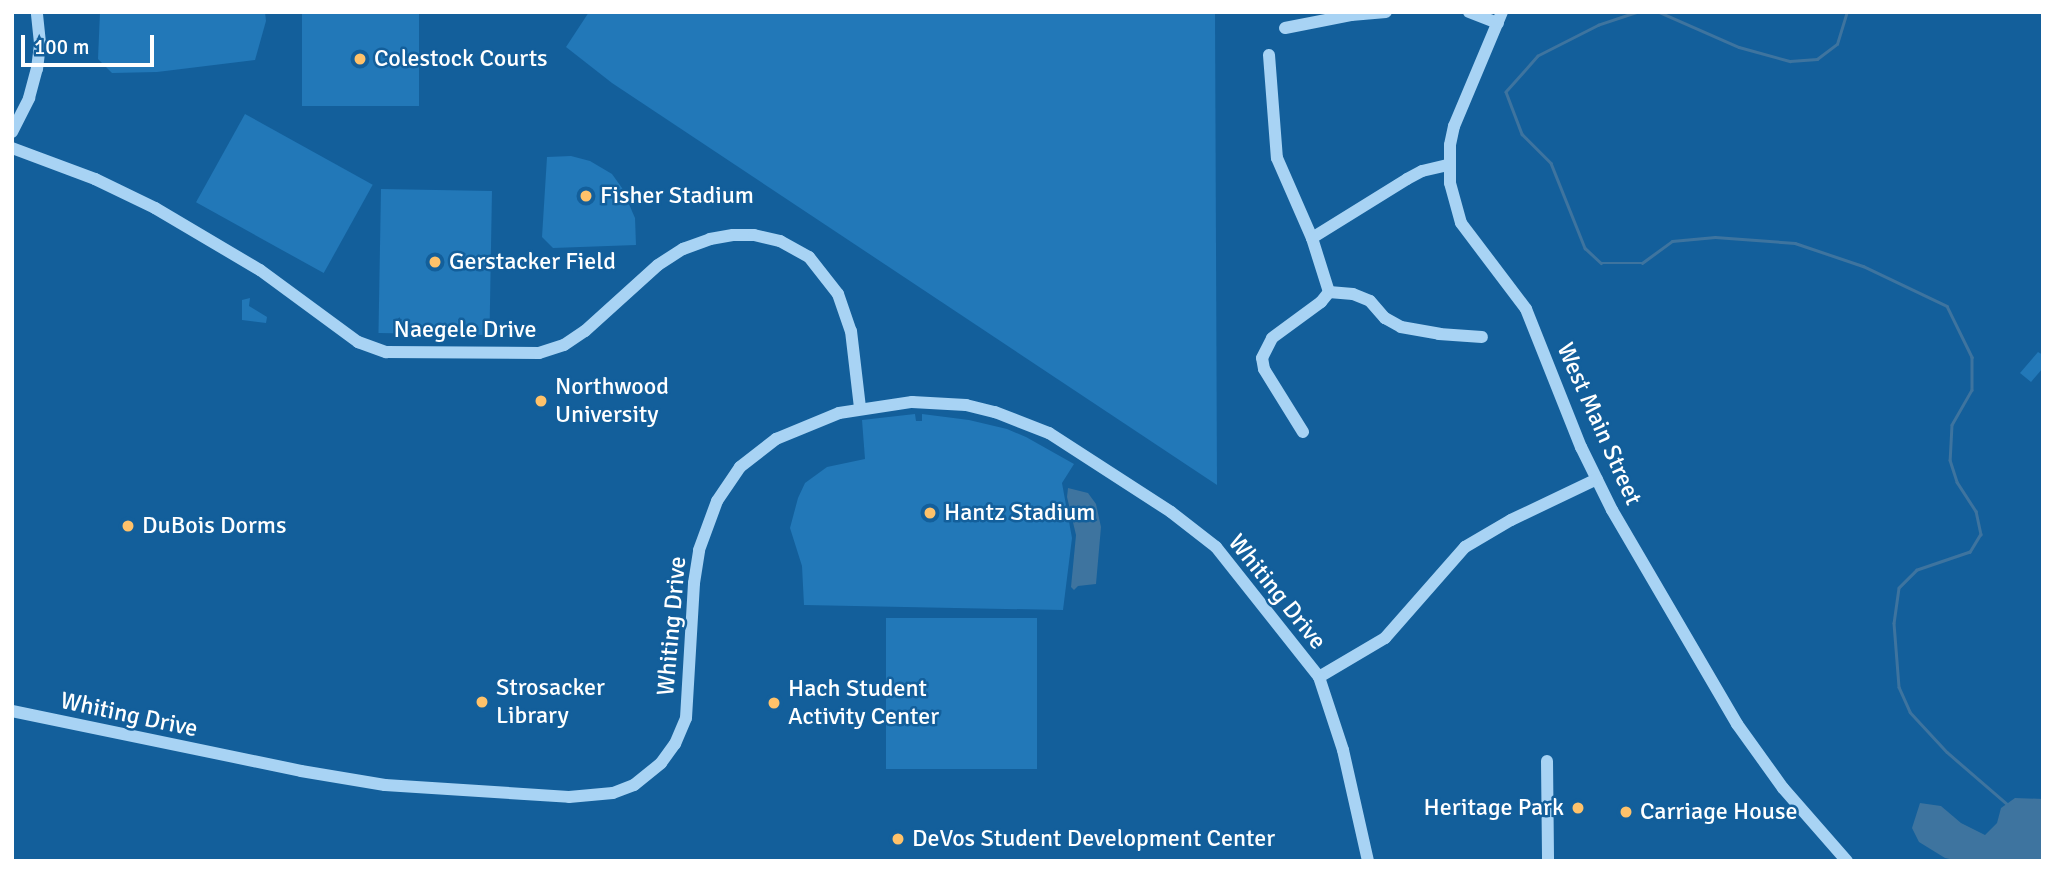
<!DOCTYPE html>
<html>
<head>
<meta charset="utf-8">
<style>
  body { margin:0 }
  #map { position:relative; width:2055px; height:873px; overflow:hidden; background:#135f9b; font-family:Signika,sans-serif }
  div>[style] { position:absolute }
  .green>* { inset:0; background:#2278b8; transform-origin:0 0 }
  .water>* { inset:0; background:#3e749f }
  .stream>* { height:2.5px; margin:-1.25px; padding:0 1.25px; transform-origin:1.25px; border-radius:1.25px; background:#3e749f }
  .minor>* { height:12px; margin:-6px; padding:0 6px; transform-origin:6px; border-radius:6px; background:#a8d3f4 }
  .dots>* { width:19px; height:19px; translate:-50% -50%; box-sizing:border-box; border:4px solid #135f9b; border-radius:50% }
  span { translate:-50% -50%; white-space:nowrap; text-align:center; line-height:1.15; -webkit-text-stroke:5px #135f9b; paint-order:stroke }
  .poi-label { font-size:24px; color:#fff }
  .left { translate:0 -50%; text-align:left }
  .right { translate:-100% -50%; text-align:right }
  .street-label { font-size:24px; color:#fff }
  .frame { position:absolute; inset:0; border:14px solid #fff; pointer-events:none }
  .scale { position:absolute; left:21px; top:35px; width:133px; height:32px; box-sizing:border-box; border:4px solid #fff; border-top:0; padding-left:9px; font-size:21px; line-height:24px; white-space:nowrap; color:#fff; -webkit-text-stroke:5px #135f9b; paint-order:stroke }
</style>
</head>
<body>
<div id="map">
  <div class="green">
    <div style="clip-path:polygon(100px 12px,265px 12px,266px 21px,255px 60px,157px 72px,112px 73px,98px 59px)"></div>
    <div style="left:302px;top:12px;width:117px;height:94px"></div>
    <div style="clip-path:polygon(589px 12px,1215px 12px,1217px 485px,612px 83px,566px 47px)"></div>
    <div style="left:245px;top:114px;width:146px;height:101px;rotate:29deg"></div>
    <div style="clip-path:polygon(571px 156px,590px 161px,612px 174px,622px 188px,635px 218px,636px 245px,553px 248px,542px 237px,547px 157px)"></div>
    <div style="left:381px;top:189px;width:111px;height:144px;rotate:1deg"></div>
    <div style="clip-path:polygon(250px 298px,249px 306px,267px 317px,266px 323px,242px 320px,242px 300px)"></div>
    <div style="clip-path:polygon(2038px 352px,2043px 355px,2043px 368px,2031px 382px,2020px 373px)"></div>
    <div style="clip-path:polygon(915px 414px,916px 421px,922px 421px,922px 414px,969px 420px,1007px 429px,1026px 437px,1074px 464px,1062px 483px,1072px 538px,1063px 610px,804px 605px,802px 566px,790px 528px,798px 498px,805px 483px,827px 467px,865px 459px,862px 420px)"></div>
    <div style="left:886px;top:618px;width:151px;height:151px"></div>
  </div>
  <div class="water">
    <div style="clip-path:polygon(1068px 488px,1088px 493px,1096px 504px,1101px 527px,1096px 584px,1078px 586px,1074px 590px,1071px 587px,1076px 535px,1067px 497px)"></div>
    <div style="clip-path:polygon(2015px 798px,2043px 799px,2043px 861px,1959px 861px,1945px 858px,1919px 842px,1912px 828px,1920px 803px,1941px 806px,1961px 823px,1985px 835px,1997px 823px,2001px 808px)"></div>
  </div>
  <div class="stream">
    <div style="left:1638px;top:12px;width:41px;rotate:161.6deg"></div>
    <div style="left:1599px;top:25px;width:68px;rotate:153.1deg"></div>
    <div style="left:1538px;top:56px;width:48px;rotate:131.6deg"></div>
    <div style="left:1506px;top:92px;width:45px;rotate:69.1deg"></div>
    <div style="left:1522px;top:134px;width:41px;rotate:45deg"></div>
    <div style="left:1551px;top:163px;width:92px;rotate:68.2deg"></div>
    <div style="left:1585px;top:248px;width:22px;rotate:43deg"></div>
    <div style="left:1601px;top:263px;width:41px"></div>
    <div style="left:1642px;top:263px;width:37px;rotate:-36deg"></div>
    <div style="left:1672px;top:241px;width:43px;rotate:-5.3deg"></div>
    <div style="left:1715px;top:237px;width:80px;rotate:4.3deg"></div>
    <div style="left:1795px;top:243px;width:72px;rotate:18.7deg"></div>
    <div style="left:1863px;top:266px;width:93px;rotate:25.5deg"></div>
    <div style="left:1947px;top:306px;width:57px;rotate:63.9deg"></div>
    <div style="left:1972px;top:357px;width:33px;rotate:90deg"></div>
    <div style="left:1972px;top:390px;width:40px;rotate:119.7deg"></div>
    <div style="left:1952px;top:425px;width:35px;rotate:93deg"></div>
    <div style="left:1950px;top:460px;width:23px;rotate:72deg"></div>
    <div style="left:1957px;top:482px;width:35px;rotate:57deg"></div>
    <div style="left:1976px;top:511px;width:24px;rotate:78deg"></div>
    <div style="left:1981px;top:534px;width:21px;rotate:121deg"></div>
    <div style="left:1970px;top:552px;width:56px;rotate:161.2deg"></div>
    <div style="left:1917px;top:570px;width:25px;rotate:135deg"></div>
    <div style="left:1899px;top:588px;width:35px;rotate:98deg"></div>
    <div style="left:1894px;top:623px;width:64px;rotate:85.5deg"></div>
    <div style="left:1899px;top:687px;width:27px;rotate:66deg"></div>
    <div style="left:1910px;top:712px;width:54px;rotate:47.2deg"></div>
    <div style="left:1947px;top:752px;width:79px;rotate:40.9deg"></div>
    <div style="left:1659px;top:12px;width:87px;rotate:23.6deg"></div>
    <div style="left:1739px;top:47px;width:53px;rotate:15.4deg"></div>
    <div style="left:1790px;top:61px;width:27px;rotate:-4deg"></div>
    <div style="left:1817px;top:59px;width:25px;rotate:-37deg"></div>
    <div style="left:1837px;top:44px;width:34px;rotate:-73deg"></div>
  </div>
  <div class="minor">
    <div style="left:1469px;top:12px;width:31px;rotate:21deg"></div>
    <div style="left:1502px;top:12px;width:124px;rotate:112.8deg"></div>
    <div style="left:1454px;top:126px;width:19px;rotate:102deg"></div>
    <div style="left:1450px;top:145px;width:38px;rotate:90deg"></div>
    <div style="left:1450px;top:183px;width:41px;rotate:74.6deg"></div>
    <div style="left:1461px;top:223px;width:108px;rotate:52.9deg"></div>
    <div style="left:1526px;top:309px;width:149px;rotate:68.3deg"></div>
    <div style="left:1581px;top:447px;width:70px;rotate:63.8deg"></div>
    <div style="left:1612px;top:510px;width:248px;rotate:59.7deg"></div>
    <div style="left:1737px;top:724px;width:79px;rotate:54.3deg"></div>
    <div style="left:1783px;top:788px;width:97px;rotate:48.8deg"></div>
    <div style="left:1285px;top:28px;width:67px;rotate:-11.1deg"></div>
    <div style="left:1351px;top:15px;width:35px;rotate:-5deg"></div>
    <div style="left:1269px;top:55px;width:103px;rotate:85.6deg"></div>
    <div style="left:1277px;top:158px;width:87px;rotate:66.4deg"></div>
    <div style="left:12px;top:132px;width:38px;rotate:-63deg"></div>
    <div style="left:29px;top:98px;width:30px;rotate:-75deg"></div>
    <div style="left:37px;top:69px;width:26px;rotate:-83deg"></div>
    <div style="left:40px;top:43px;width:31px;rotate:-96deg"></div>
    <div style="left:12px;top:148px;width:89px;rotate:20.5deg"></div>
    <div style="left:95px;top:179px;width:67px;rotate:25.8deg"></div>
    <div style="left:155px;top:208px;width:122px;rotate:30.6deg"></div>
    <div style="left:260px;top:270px;width:122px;rotate:36.3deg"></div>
    <div style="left:358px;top:342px;width:30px;rotate:20deg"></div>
    <div style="left:386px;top:352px;width:153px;rotate:0.4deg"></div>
    <div style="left:539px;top:353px;width:26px;rotate:-18deg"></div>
    <div style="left:564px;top:345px;width:25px;rotate:-34deg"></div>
    <div style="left:585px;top:331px;width:98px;rotate:-42.1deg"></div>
    <div style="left:658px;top:265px;width:30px;rotate:-33deg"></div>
    <div style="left:683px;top:249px;width:29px;rotate:-20deg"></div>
    <div style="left:710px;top:239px;width:23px;rotate:-10deg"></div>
    <div style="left:733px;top:235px;width:21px"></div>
    <div style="left:754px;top:235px;width:27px;rotate:13deg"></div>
    <div style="left:780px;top:241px;width:33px;rotate:29deg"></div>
    <div style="left:809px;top:257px;width:47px;rotate:51.9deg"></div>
    <div style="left:838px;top:294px;width:39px;rotate:71deg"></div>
    <div style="left:851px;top:331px;width:78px;rotate:83.3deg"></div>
    <div style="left:1329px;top:292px;width:24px;rotate:5deg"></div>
    <div style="left:1353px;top:294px;width:18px;rotate:22deg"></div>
    <div style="left:1370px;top:301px;width:23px;rotate:49deg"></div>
    <div style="left:1385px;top:318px;width:18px;rotate:29deg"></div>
    <div style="left:1401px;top:327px;width:39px;rotate:10deg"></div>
    <div style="left:1439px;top:334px;width:43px;rotate:4deg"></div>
    <div style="left:1303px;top:432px;width:74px;rotate:-121.8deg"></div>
    <div style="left:1264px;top:369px;width:11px;rotate:-100deg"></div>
    <div style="left:1262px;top:358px;width:22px;rotate:-63deg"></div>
    <div style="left:1272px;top:338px;width:61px;rotate:-36.3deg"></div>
    <div style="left:1321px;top:302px;width:13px;rotate:-51deg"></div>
    <div style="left:1329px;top:292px;width:57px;rotate:-107.5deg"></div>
    <div style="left:1312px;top:238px;width:112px;rotate:-31.8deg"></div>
    <div style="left:1407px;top:179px;width:17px;rotate:-28deg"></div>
    <div style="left:1422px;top:171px;width:28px;rotate:-13deg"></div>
    <div style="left:1319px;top:677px;width:77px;rotate:-30.6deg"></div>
    <div style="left:1385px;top:638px;width:121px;rotate:-48.7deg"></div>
    <div style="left:1465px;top:547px;width:53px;rotate:-30.4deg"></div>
    <div style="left:1511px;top:520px;width:95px;rotate:-25.5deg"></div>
    <div style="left:12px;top:711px;width:295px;rotate:11.7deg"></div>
    <div style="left:301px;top:771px;width:85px;rotate:9.5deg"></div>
    <div style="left:385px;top:785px;width:184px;rotate:3.7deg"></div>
    <div style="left:569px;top:797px;width:44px;rotate:-5.2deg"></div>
    <div style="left:613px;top:793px;width:22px;rotate:-21deg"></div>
    <div style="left:634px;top:785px;width:35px;rotate:-39deg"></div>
    <div style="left:661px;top:763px;width:24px;rotate:-54deg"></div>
    <div style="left:675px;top:744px;width:28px;rotate:-67deg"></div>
    <div style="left:686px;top:718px;width:135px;rotate:-86.6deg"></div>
    <div style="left:694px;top:583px;width:33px;rotate:-81deg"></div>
    <div style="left:699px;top:550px;width:52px;rotate:-69.8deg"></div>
    <div style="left:717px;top:501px;width:41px;rotate:-55.9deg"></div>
    <div style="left:740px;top:467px;width:46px;rotate:-37.9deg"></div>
    <div style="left:776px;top:439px;width:68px;rotate:-22.4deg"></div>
    <div style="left:839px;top:413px;width:74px;rotate:-8.6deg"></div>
    <div style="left:912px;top:402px;width:54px;rotate:3.2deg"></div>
    <div style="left:966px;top:405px;width:30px;rotate:14deg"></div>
    <div style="left:995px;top:412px;width:58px;rotate:21.3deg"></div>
    <div style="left:1049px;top:433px;width:145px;rotate:32.9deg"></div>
    <div style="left:1171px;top:512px;width:57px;rotate:37.9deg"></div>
    <div style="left:1216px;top:547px;width:166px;rotate:51.6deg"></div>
    <div style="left:1319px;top:677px;width:77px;rotate:71.8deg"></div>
    <div style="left:1343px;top:750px;width:114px;rotate:77.3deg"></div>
    <div style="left:1547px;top:761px;width:100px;rotate:89.4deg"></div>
  </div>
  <div class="dots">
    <div style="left:360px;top:59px;background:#ffc26a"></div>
    <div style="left:586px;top:196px;background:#ffc26a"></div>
    <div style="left:435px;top:262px;background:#ffc26a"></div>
    <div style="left:541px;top:401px;background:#ffc26a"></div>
    <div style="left:930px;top:513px;background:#ffc26a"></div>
    <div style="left:128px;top:526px;background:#ffc26a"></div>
    <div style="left:482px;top:702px;background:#ffc26a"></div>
    <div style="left:774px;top:703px;background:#ffc26a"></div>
    <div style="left:1578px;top:808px;background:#ffc26a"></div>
    <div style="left:1626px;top:812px;background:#ffc26a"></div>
    <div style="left:898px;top:839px;background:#ffc26a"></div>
  </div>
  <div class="poi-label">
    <span class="left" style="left:374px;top:59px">Colestock Courts</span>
    <span class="left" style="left:600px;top:196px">Fisher Stadium</span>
    <span class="left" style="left:449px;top:262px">Gerstacker Field</span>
    <span class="left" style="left:555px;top:401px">Northwood<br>University</span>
    <span class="left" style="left:944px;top:513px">Hantz Stadium</span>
    <span class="left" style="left:142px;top:526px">DuBois Dorms</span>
    <span class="left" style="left:496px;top:702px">Strosacker<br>Library</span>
    <span class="left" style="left:788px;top:703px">Hach Student<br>Activity Center</span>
    <span class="right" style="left:1564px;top:808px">Heritage Park</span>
    <span class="left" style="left:1640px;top:812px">Carriage House</span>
    <span class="left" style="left:912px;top:839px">DeVos Student Development Center</span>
  </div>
  <div class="street-label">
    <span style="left:465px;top:330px">Naegele Drive</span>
    <span style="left:1599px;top:424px;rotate:66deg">West Main Street</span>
    <span style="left:1277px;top:592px;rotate:51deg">Whiting Drive</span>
    <span style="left:672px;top:626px;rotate:-85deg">Whiting Drive</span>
    <span style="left:129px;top:715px;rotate:12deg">Whiting Drive</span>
  </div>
  <div class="frame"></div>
  <div class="scale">100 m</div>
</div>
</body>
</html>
